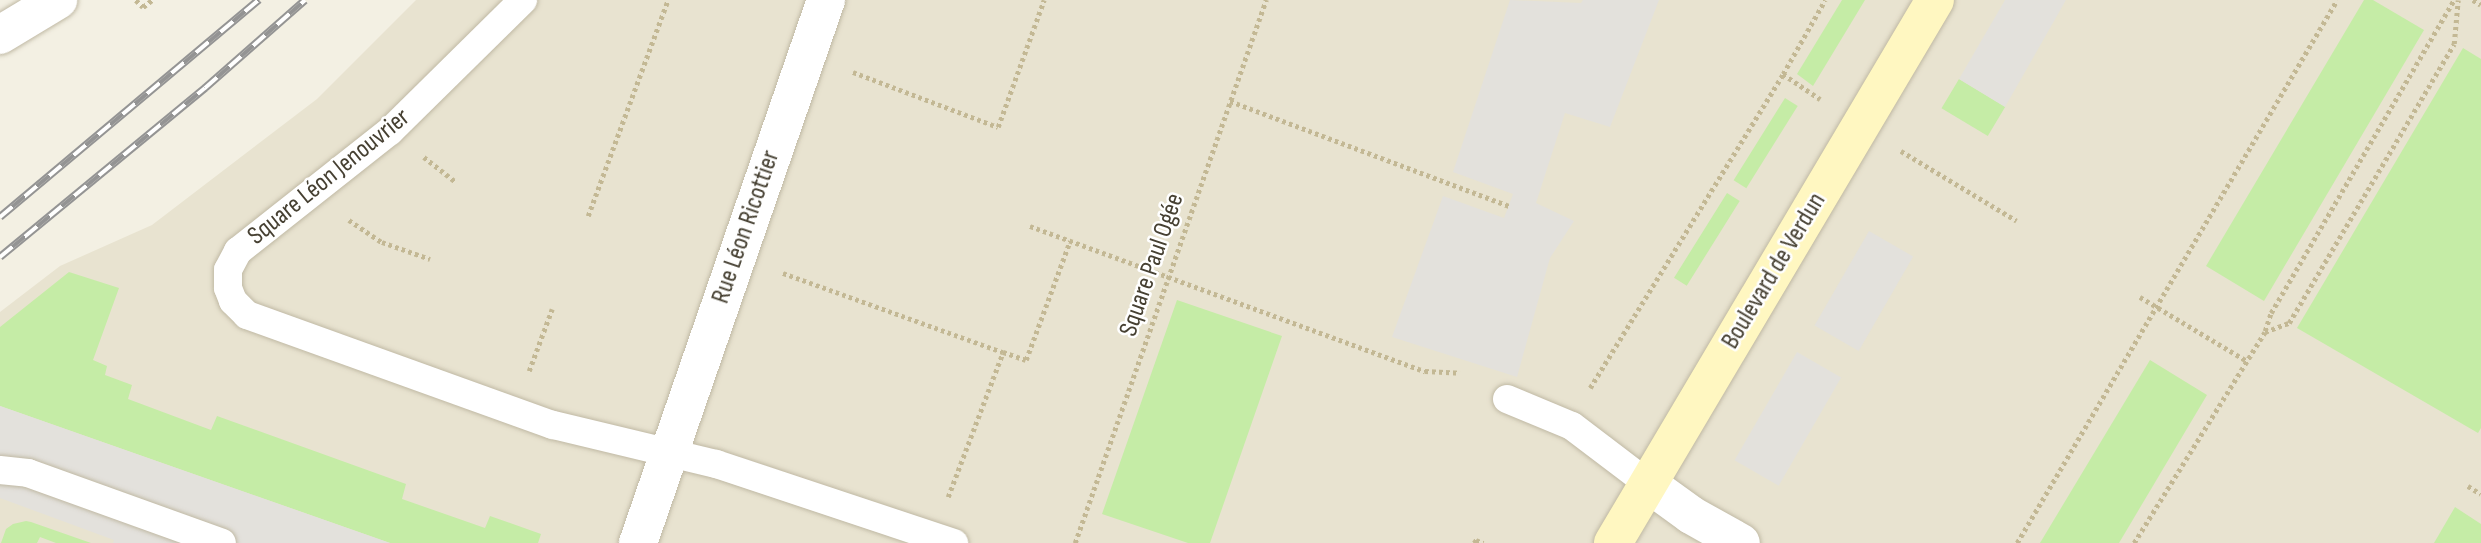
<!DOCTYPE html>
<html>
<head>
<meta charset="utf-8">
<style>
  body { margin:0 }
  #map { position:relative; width:2481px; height:543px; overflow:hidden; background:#f3f0e3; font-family:"Sofia Sans Condensed",sans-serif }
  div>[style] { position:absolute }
  .residential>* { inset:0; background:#e8e3d0 }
  .green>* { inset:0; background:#c5eca6; transform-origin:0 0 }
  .parking>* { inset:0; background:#e3e1dc; transform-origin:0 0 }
  .path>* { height:4.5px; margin-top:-2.25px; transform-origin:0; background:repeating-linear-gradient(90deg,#c3b894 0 3.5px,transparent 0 7px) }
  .roads { filter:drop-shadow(0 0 2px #c0b9a4) drop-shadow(0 0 2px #c0b9a4) }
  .service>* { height:28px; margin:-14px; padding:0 14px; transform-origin:14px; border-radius:14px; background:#fff }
  .minor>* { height:38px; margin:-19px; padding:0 19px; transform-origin:19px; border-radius:19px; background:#fff }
  .tertiary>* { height:38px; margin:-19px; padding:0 19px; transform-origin:19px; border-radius:19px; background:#fff }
  .secondary>* { height:38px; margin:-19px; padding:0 19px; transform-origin:19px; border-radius:19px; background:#fff7c1 }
  .rail>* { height:8px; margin-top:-4px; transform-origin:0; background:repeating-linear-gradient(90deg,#fff 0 16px,#949494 0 32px); box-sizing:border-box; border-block:2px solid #949494 }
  span { translate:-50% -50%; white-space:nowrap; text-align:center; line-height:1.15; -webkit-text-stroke:5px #fff; paint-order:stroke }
  .street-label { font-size:26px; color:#464032 }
</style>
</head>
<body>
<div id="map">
  <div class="residential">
    <div style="clip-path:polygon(416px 0,2481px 0,2481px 543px,0 543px,0 312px,60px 266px,152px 225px,317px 99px)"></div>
  </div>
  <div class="green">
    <div style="clip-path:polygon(1842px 0,1865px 0,1813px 86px,1797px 74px)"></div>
    <div style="clip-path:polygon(2364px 0,2373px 0,2424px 30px,2264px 301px,2206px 266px)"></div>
    <div style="clip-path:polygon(2463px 48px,2481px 59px,2481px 428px,2478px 433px,2297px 328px)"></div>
    <div style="left:1959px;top:79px;width:54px;height:34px;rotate:31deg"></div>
    <div style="left:1785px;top:98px;width:15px;height:97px;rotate:32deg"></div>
    <div style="left:1727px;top:193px;width:15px;height:100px;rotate:32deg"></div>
    <div style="clip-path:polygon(69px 272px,119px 288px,93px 360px,107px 366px,105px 375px,132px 385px,128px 399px,211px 430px,217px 416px,406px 484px,402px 499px,485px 528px,490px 516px,541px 534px,538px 543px,390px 543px,0 406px,0 327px)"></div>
    <div style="clip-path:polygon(1177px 300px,1282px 336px,1210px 543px,1188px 543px,1102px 514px)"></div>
    <div style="clip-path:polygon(2150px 360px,2207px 395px,2119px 543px,2040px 543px)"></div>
    <div style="clip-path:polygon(2455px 507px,2481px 524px,2481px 543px,2434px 543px)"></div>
    <div style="clip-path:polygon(26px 521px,31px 522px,91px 543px,56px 543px,40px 537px,37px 543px,1px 543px,6px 529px,13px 524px)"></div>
  </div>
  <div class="parking">
    <div style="clip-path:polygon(1510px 0,1581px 3px,1583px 0,1659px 0,1610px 127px,1565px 113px,1536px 203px,1574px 221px,1550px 258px,1517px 377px,1392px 337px,1443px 196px,1504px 218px,1513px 194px,1453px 172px)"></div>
    <div style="clip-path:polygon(2005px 0,2066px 0,2005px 107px,1959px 79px)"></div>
    <div style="left:1869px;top:231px;width:51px;height:109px;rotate:30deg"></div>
    <div style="left:1797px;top:352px;width:51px;height:125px;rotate:30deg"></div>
    <div style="clip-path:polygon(0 406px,390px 543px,113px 543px,114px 540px,0 498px)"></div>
  </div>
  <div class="path">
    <div style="left:136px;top:0;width:10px;rotate:45deg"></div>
    <div style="left:143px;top:7px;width:11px;rotate:-38deg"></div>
    <div style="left:2473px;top:0;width:9px;rotate:32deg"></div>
    <div style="left:853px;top:72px;width:155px;rotate:20.8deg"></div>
    <div style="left:998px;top:127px;width:135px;rotate:-70.1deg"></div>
    <div style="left:1783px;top:74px;width:45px;rotate:34deg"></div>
    <div style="left:1230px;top:101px;width:298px;rotate:20.6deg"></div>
    <div style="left:1901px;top:151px;width:135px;rotate:31.1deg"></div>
    <div style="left:424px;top:157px;width:41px;rotate:38deg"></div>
    <div style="left:588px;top:216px;width:230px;rotate:-69.7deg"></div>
    <div style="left:349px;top:220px;width:40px;rotate:34deg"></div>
    <div style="left:382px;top:242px;width:51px;rotate:19.5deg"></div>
    <div style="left:1030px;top:226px;width:421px;rotate:20.2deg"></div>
    <div style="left:1425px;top:371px;width:35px;rotate:3deg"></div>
    <div style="left:783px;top:273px;width:234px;rotate:19.8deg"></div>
    <div style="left:2140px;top:297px;width:125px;rotate:30.9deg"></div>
    <div style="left:2265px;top:331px;width:19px;rotate:-72deg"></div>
    <div style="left:2271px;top:313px;width:363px;rotate:-59.7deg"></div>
    <div style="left:529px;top:371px;width:66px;rotate:-69.6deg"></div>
    <div style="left:1590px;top:388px;width:369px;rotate:-58.4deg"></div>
    <div style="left:1783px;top:74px;width:85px;rotate:-60.4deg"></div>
    <div style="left:2468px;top:486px;width:15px;rotate:32deg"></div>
    <div style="left:948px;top:497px;width:155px;rotate:-69.2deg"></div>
    <div style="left:1003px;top:352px;width:24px;rotate:19deg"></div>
    <div style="left:1026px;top:360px;width:127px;rotate:-69.7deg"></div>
    <div style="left:1075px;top:543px;width:576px;rotate:-70.62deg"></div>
    <div style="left:1474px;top:543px;width:4px;rotate:-56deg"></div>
    <div style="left:1476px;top:540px;width:8px;rotate:23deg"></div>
    <div style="left:2017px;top:543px;width:630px;rotate:-59.49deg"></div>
    <div style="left:2134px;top:543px;width:248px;rotate:-58.2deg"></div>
    <div style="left:2265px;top:332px;width:26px;rotate:-21deg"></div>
    <div style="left:2289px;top:323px;width:324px;rotate:-59.4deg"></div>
    <div style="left:2454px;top:44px;width:44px;rotate:-84.8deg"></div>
  </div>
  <div class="roads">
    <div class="service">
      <div style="left:523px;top:0;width:187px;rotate:135.4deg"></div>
      <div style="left:390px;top:131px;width:194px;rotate:141.7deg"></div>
      <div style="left:238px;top:251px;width:21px;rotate:118deg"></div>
      <div style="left:228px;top:270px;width:18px;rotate:90deg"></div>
      <div style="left:228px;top:288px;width:14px;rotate:69deg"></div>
      <div style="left:233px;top:301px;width:20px;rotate:45deg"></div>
      <div style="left:247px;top:315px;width:325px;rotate:19.8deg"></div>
      <div style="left:553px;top:425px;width:168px;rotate:13.5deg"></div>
      <div style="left:716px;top:464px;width:251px;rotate:18.4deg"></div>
      <div style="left:1507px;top:399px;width:70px;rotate:22.6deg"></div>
      <div style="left:1572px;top:426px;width:94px;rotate:37.2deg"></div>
      <div style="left:0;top:470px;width:28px;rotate:6deg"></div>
      <div style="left:28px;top:473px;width:206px;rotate:19.8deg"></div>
    </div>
    <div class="minor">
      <div style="left:1647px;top:483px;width:54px;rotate:36deg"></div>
      <div style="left:1691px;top:515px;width:57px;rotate:29.2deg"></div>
      <div style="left:638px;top:543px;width:575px;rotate:-70.9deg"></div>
    </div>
    <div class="tertiary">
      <div style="left:0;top:35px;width:68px;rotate:-31.1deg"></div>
    </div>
    <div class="secondary">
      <div style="left:1613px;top:543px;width:631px;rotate:-59.33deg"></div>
    </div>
  </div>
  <div class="rail">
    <div style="left:0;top:217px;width:338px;rotate:-40deg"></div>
    <div style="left:0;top:257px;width:266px;rotate:-39.5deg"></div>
    <div style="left:205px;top:88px;width:133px;rotate:-41.3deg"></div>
  </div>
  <div class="street-label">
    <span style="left:329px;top:177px;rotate:-39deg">Square Léon Jenouvrier</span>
    <span style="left:746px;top:227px;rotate:-71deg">Rue Léon Ricottier</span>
    <span style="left:1152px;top:265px;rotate:-71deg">Square Paul Ogée</span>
    <span style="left:1774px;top:271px;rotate:-59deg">Boulevard de Verdun</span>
  </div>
</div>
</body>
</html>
